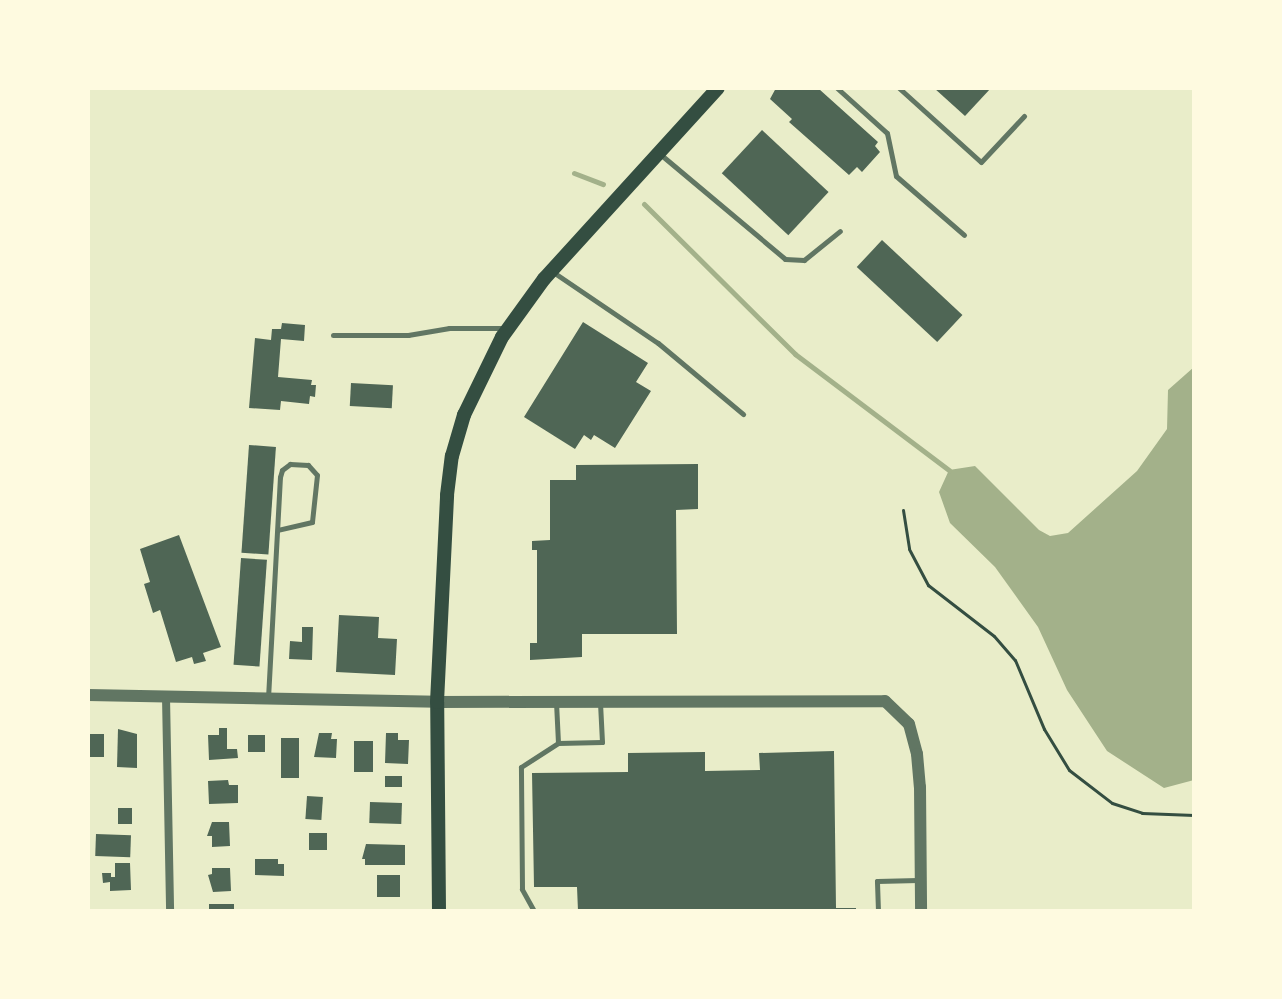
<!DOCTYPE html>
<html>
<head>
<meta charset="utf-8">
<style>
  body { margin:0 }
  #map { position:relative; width:1282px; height:999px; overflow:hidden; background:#e9edc9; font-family:Overpass,sans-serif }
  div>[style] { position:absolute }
  .water>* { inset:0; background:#a3b18a }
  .stream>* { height:5px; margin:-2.5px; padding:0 2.5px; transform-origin:2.5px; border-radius:2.5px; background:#a3b18a }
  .building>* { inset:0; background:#4f6655; transform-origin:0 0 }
  .path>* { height:3px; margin:-1.5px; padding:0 1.5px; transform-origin:1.5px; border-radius:1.5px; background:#344e41 }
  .service>* { height:5px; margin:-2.5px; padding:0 2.5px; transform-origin:2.5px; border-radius:2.5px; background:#617663 }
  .minor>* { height:8px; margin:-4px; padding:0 4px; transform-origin:4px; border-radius:4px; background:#617663 }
  .tertiary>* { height:12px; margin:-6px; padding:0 6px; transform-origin:6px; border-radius:6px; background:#617663 }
  .secondary>* { height:14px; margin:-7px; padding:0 7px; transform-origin:7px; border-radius:7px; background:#344e41 }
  span { translate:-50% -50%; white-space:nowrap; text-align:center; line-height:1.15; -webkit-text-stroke:7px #fefae0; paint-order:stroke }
  .frame { position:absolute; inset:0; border:90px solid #fefae0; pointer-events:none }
</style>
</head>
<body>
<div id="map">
  <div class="water">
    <div style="clip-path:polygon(1194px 367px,1194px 780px,1164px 788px,1107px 751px,1067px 690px,1038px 627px,995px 567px,950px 523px,939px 492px,949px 470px,975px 466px,1039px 530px,1050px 536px,1068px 533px,1137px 471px,1167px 429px,1168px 390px)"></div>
  </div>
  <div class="stream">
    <div style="left:574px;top:173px;width:31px;rotate:21deg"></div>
    <div style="left:644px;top:204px;width:213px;rotate:44.8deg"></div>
    <div style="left:795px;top:354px;width:193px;rotate:37deg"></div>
  </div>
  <div class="building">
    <div style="clip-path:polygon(776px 88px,819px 89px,878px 142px,875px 146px,880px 152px,862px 172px,857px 167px,849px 175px,789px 122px,792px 119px,770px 99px)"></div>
    <div style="clip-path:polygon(934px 88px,991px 88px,965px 116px)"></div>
    <div style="left:762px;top:130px;width:91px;height:59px;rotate:43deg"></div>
    <div style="left:882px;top:240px;width:110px;height:37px;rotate:43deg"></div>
    <div style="clip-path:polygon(583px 322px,648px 363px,636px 382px,651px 391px,615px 448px,594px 435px,591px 440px,584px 435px,575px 449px,524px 417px)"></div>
    <div style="clip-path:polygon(282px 323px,305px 325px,304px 341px,281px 339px,278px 377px,312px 380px,311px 385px,316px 385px,315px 397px,310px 396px,309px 404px,281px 401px,280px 410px,249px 408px,255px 338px,271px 340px,272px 329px,281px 329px)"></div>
    <div style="left:351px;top:383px;width:42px;height:23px;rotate:3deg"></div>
    <div style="left:249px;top:445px;width:27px;height:108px;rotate:4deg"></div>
    <div style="clip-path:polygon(698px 464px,698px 509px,676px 510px,677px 634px,582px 634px,582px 657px,530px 660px,530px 643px,537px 643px,537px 550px,532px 550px,532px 541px,550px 540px,550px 480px,576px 480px,576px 465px)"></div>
    <div style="clip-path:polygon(179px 535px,221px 647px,203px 653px,206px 661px,194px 664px,192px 657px,176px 662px,160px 610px,153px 613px,144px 584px,150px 582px,140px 549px)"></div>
    <div style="left:241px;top:558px;width:26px;height:107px;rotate:4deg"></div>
    <div style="clip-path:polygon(339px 615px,379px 617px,378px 638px,397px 639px,395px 675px,336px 672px)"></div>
    <div style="clip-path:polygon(302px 627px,313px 627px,312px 660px,289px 659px,290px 641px,302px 642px)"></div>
    <div style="clip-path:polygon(219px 728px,227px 728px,227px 749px,237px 749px,238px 758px,209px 760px,208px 735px,219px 735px)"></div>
    <div style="clip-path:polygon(118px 729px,137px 734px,137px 768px,117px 767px)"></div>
    <div style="clip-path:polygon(319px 733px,332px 733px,331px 739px,337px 739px,336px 758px,314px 757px)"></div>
    <div style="clip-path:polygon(386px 733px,398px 733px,398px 740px,409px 740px,408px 764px,385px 763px)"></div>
    <div style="left:88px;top:734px;width:16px;height:23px"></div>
    <div style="left:248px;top:735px;width:17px;height:17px"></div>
    <div style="left:281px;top:738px;width:18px;height:40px"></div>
    <div style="left:354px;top:741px;width:19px;height:31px"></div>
    <div style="clip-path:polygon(834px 751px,836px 908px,856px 908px,856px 911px,578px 911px,577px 887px,534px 887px,532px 773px,628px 772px,628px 753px,705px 752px,705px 771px,760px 770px,759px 753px)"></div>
    <div style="left:385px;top:776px;width:17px;height:11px"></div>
    <div style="clip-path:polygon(228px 780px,229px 785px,238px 785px,238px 803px,209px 804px,208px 781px)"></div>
    <div style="left:307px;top:796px;width:16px;height:23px;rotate:4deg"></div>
    <div style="left:370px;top:802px;width:32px;height:21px;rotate:2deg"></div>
    <div style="left:118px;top:808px;width:14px;height:16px"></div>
    <div style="clip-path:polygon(212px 822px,229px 822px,230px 846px,212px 847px,212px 836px,207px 836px)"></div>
    <div style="left:327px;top:833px;width:17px;height:18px;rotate:90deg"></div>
    <div style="left:96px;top:834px;width:35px;height:22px;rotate:2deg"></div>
    <div style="clip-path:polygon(366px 844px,405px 845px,405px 865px,365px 865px,365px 859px,362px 859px)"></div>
    <div style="clip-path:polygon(255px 859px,278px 859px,278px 864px,284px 864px,284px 876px,255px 875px)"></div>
    <div style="clip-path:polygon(115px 863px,130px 863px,131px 890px,110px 891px,110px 882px,103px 883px,102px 873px,111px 873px,111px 877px,115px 877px)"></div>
    <div style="clip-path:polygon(212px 868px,230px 868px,231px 891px,213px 892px,208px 875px,212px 874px)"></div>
    <div style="left:377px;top:875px;width:23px;height:22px"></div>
    <div style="left:209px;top:904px;width:25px;height:7px"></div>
  </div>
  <div class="path">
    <div style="left:903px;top:510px;width:39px;rotate:81deg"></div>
    <div style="left:909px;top:549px;width:41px;rotate:62.2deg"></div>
    <div style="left:928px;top:585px;width:83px;rotate:37.7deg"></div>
    <div style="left:994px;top:636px;width:32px;rotate:49deg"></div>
    <div style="left:1015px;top:660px;width:75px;rotate:67.2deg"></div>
    <div style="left:1044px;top:729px;width:48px;rotate:58.6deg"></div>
    <div style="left:1069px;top:770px;width:54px;rotate:37.5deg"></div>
    <div style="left:1112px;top:803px;width:32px;rotate:18deg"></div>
    <div style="left:1142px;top:813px;width:52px;rotate:2.2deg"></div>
  </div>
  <div class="service">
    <div style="left:837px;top:88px;width:67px;rotate:42deg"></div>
    <div style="left:887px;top:133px;width:44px;rotate:78.2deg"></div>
    <div style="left:896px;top:176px;width:90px;rotate:40.9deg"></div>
    <div style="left:899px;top:88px;width:110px;rotate:42.1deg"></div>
    <div style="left:981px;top:162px;width:63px;rotate:-46.9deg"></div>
    <div style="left:660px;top:154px;width:163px;rotate:40deg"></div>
    <div style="left:785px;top:259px;width:19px;rotate:3deg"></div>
    <div style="left:804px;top:260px;width:46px;rotate:-38.9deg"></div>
    <div style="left:553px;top:272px;width:127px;rotate:34.1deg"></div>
    <div style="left:658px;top:343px;width:111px;rotate:39.9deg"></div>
    <div style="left:333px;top:335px;width:75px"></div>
    <div style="left:408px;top:335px;width:42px;rotate:-9.7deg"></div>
    <div style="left:449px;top:328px;width:55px"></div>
    <div style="left:268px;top:698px;width:221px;rotate:-86.9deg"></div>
    <div style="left:280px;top:477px;width:7px;rotate:-74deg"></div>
    <div style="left:282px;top:470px;width:10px;rotate:-37deg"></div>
    <div style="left:290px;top:464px;width:18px;rotate:3deg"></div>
    <div style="left:308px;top:465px;width:13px;rotate:48deg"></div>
    <div style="left:317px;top:475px;width:47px;rotate:96.1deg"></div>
    <div style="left:312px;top:522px;width:35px;rotate:167deg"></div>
    <div style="left:556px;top:702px;width:41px;rotate:87.2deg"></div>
    <div style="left:534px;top:911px;width:25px;rotate:-119deg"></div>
    <div style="left:522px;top:889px;width:122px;rotate:-90.5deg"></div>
    <div style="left:521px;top:767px;width:44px;rotate:-33deg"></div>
    <div style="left:558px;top:743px;width:44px;rotate:-1.3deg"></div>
    <div style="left:602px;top:742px;width:40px;rotate:-92.9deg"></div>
    <div style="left:878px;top:911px;width:30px;rotate:-92deg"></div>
    <div style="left:877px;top:881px;width:41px;rotate:-1.4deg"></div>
  </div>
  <div class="minor">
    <div style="left:166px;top:697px;width:214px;rotate:88.9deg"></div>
  </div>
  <div class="tertiary">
    <div style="left:88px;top:695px;width:349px;rotate:1.1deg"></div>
    <div style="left:437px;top:702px;width:448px;rotate:-0.1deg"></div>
    <div style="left:885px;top:701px;width:33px;rotate:44deg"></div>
    <div style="left:909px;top:724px;width:31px;rotate:75deg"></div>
    <div style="left:917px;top:754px;width:33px;rotate:85deg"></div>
    <div style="left:920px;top:787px;width:124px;rotate:89.5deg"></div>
  </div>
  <div class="secondary">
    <div style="left:439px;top:911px;width:209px;rotate:-90.5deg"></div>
    <div style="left:437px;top:702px;width:207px;rotate:-87.2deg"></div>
    <div style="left:447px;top:495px;width:39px;rotate:-83deg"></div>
    <div style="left:452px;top:456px;width:43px;rotate:-73.7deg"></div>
    <div style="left:464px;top:415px;width:87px;rotate:-64deg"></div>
    <div style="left:502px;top:337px;width:72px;rotate:-54.1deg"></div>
    <div style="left:544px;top:279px;width:258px;rotate:-47.7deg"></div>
  </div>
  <div class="frame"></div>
</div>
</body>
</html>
